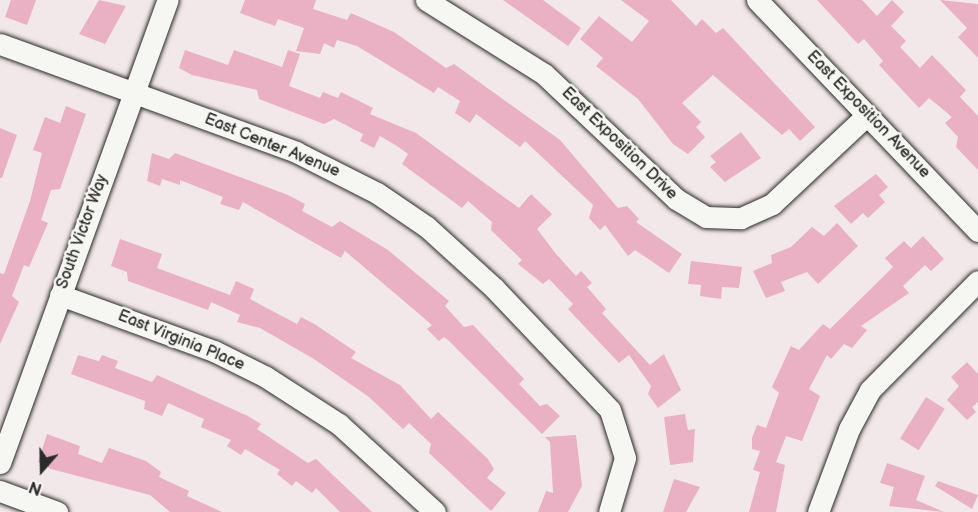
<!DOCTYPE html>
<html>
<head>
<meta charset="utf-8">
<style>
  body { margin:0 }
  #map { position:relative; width:978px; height:512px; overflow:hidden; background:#f3e8e9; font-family:"Balsamiq Sans",sans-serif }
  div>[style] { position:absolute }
  .building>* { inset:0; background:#e9b1c3; transform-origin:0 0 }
  .roads { filter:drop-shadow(0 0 2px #2b2b2b) drop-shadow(0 0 2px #2b2b2b) }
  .minor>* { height:21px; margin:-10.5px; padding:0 10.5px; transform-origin:10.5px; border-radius:10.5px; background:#f6f6f2 }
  span { translate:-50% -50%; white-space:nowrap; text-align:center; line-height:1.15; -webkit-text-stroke:5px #f6f6f2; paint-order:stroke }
  .street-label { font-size:16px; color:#2b2b2b }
  .north { position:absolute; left:12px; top:440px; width:60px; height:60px; -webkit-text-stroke:4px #f6f6f2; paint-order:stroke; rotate:200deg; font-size:16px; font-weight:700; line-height:24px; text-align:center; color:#2b2b2b }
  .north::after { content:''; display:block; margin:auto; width:21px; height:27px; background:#2b2b2b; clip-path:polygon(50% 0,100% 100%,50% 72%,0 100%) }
</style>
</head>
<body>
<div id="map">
  <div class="building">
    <div style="clip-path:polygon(11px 0,36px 0,27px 25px,5px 17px)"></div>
    <div style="clip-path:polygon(99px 0,126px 6px,105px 44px,79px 34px)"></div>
    <div style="clip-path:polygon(245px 0,316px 0,313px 9px,347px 20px,351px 13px,394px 32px,446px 68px,454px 64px,560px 140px,618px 208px,627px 206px,639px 219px,636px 222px,682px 254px,669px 273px,635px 250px,628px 256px,605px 225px,600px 230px,589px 218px,593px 205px,525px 141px,520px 147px,476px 114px,470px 123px,455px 113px,460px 101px,438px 87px,434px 93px,357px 46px,337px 40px,334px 48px,324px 43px,320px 54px,296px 51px,304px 28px,278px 19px,275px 26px,240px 13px)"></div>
    <div style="clip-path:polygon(503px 0,543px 0,581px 28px,568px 46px)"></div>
    <div style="clip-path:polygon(621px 0,671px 0,696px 26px,702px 19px,716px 33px,723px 28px,815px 127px,800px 141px,789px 129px,782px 135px,713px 75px,682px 103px,701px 122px,696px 127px,705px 137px,688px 154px,673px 144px,638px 99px,596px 66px,603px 58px,580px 39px,599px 16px,632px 42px,649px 21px)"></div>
    <div style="clip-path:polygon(817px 0,862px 0,877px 16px,892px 0,904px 12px,891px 26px,906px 41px,900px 47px,920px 68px,932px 55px,966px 90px,960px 97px,978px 116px,978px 170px,956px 147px,958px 137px,945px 123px,952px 117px,929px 98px,919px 108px,879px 65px,883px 61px,864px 39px,858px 44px)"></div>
    <div style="clip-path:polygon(940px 0,978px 4px,978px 58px,958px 37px,967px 28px)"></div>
    <div style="clip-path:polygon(185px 50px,228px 65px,234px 50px,282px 67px,288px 50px,300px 54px,289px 86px,320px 98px,323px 92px,338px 98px,341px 92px,373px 108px,370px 114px,416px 133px,519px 208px,531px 194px,552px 214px,537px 229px,556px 254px,576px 276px,581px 271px,592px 283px,587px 287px,606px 309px,602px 313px,650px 365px,664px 354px,681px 390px,658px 408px,648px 394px,651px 386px,629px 355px,619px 363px,568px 309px,573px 304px,549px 279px,543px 284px,518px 264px,522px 260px,491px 230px,492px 222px,468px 201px,462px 208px,402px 164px,408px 154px,397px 146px,380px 136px,374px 148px,360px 141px,363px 134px,334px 119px,324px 124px,259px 99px,257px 90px,192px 75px,179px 68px)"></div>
    <div style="clip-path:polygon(66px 106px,86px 114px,60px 189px,51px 190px,41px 220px,48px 223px,29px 267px,24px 265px,12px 296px,19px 302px,0 344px,0 273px,4px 274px,30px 201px,42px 153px,33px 150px,45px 117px,60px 123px)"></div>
    <div style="clip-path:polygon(0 128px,17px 135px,2px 178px,0 178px)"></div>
    <div style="clip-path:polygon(741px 132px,761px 158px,725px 182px,710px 167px,716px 162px,710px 156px)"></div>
    <div style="clip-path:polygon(152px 153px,169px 159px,175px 153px,288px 195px,305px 204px,302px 211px,332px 227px,340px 221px,388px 250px,449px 301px,445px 306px,464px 327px,473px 325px,524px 379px,519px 384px,540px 406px,547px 404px,560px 416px,542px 434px,449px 341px,444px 337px,439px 341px,427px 329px,432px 325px,345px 251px,341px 258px,243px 202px,239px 210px,220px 204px,223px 197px,180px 180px,180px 185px,162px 179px,160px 186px,147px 181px)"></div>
    <div style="clip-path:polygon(876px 174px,888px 187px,879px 195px,885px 202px,868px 218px,863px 213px,851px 224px,834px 206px)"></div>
    <div style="clip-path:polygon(837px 223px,858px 246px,818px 284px,807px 272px,781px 282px,785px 291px,766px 298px,753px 271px,772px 263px,771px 255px,791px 247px,812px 227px,824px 236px)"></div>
    <div style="clip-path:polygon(923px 236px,944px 259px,931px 271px,925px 265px,903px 286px,909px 293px,861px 326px,867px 330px,852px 348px,844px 344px,831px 359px,827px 355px,809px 389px,820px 396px,802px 441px,786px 436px,776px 462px,785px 465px,776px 512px,749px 512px,760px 472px,753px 470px,760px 451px,752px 449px,752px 438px,757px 425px,766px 428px,779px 393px,772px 387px,791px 346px,799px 350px,823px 324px,830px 329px,893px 267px,885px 258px,904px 241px,911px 248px)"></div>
    <div style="clip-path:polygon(120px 239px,162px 254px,157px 268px,230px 295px,236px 281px,254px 289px,250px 299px,297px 324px,301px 317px,316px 325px,356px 352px,351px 358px,400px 385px,431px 419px,438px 412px,488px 459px,494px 469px,487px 478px,506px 493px,491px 511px,429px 453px,431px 444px,409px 423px,403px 429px,369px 397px,314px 359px,260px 328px,237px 322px,240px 315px,211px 302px,208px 310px,128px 281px,127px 272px,111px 266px)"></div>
    <div style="clip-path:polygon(691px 261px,742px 267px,739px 288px,722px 287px,721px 299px,700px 296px,701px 285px,688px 284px)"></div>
    <div style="clip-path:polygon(78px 355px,99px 361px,102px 355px,118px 361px,115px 368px,152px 382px,157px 375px,248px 416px,261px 424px,257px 429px,308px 463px,316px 459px,372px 512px,340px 512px,316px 488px,312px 493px,296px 481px,292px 486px,277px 474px,280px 470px,245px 449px,241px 455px,227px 446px,231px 440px,201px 427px,204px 419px,168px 403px,162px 416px,144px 409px,145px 401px,71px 374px)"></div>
    <div style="clip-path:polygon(967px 362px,978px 374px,978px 402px,972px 407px,976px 412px,967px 420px,947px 400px,959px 386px,951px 377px)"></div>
    <div style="left:926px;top:397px;width:22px;height:49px;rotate:32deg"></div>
    <div style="clip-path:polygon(685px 414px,688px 430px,695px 429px,693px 462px,670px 465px,664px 417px)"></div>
    <div style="clip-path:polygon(47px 434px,80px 446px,78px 454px,102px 463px,109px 448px,146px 461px,161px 472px,159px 477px,189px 491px,187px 496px,222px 512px,170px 512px,150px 495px,51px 469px,38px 462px)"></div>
    <div style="clip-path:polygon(576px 435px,582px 486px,568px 512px,538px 512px,546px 491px,553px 493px,550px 442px,545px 437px)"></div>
    <div style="clip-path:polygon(887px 463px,925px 476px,916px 500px,944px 512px,889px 506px,894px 487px,880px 483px)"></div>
    <div style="clip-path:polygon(674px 479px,700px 487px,686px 512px,663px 512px)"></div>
    <div style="clip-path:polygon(938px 481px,978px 495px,972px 509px,935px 486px)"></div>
  </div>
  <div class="roads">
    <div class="minor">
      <div style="left:426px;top:0;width:139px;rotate:32.1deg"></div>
      <div style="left:544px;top:74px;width:182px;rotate:43.4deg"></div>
      <div style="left:676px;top:199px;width:35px;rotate:31deg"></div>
      <div style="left:706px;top:217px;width:35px;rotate:2deg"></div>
      <div style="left:741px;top:218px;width:34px;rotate:-24deg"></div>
      <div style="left:772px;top:204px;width:130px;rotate:-43.1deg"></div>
      <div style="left:757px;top:0;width:320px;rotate:46.3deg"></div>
      <div style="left:0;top:44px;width:315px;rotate:20deg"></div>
      <div style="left:296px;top:152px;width:91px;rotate:26.8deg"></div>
      <div style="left:377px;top:193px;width:60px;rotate:34.2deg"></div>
      <div style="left:427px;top:227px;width:91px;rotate:42.3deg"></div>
      <div style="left:494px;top:288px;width:168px;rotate:46.4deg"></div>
      <div style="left:610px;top:410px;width:50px;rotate:72.6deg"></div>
      <div style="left:625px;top:458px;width:56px;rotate:106.5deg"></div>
      <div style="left:60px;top:295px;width:164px;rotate:20deg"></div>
      <div style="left:214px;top:351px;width:58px;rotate:26.6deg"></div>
      <div style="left:266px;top:377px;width:87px;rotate:32.8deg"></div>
      <div style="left:339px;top:424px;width:130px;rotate:42.5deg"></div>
      <div style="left:0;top:463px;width:493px;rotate:-70.1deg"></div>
      <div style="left:0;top:491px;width:61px;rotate:20.2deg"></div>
      <div style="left:818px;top:512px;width:89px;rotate:-69.5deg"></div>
      <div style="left:849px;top:429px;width:44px;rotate:-61.7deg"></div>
      <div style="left:870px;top:390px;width:153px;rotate:-45.3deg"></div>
    </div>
  </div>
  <div class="street-label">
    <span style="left:868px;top:115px;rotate:46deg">East Exposition Avenue</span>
    <span style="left:619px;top:144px;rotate:44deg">East Exposition Drive</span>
    <span style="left:272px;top:146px;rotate:22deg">East Center Avenue</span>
    <span style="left:83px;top:232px;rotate:-70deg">South Victor Way</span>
    <span style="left:181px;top:341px;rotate:22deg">East Virginia Place</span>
  </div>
  <div class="north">N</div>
</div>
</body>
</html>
